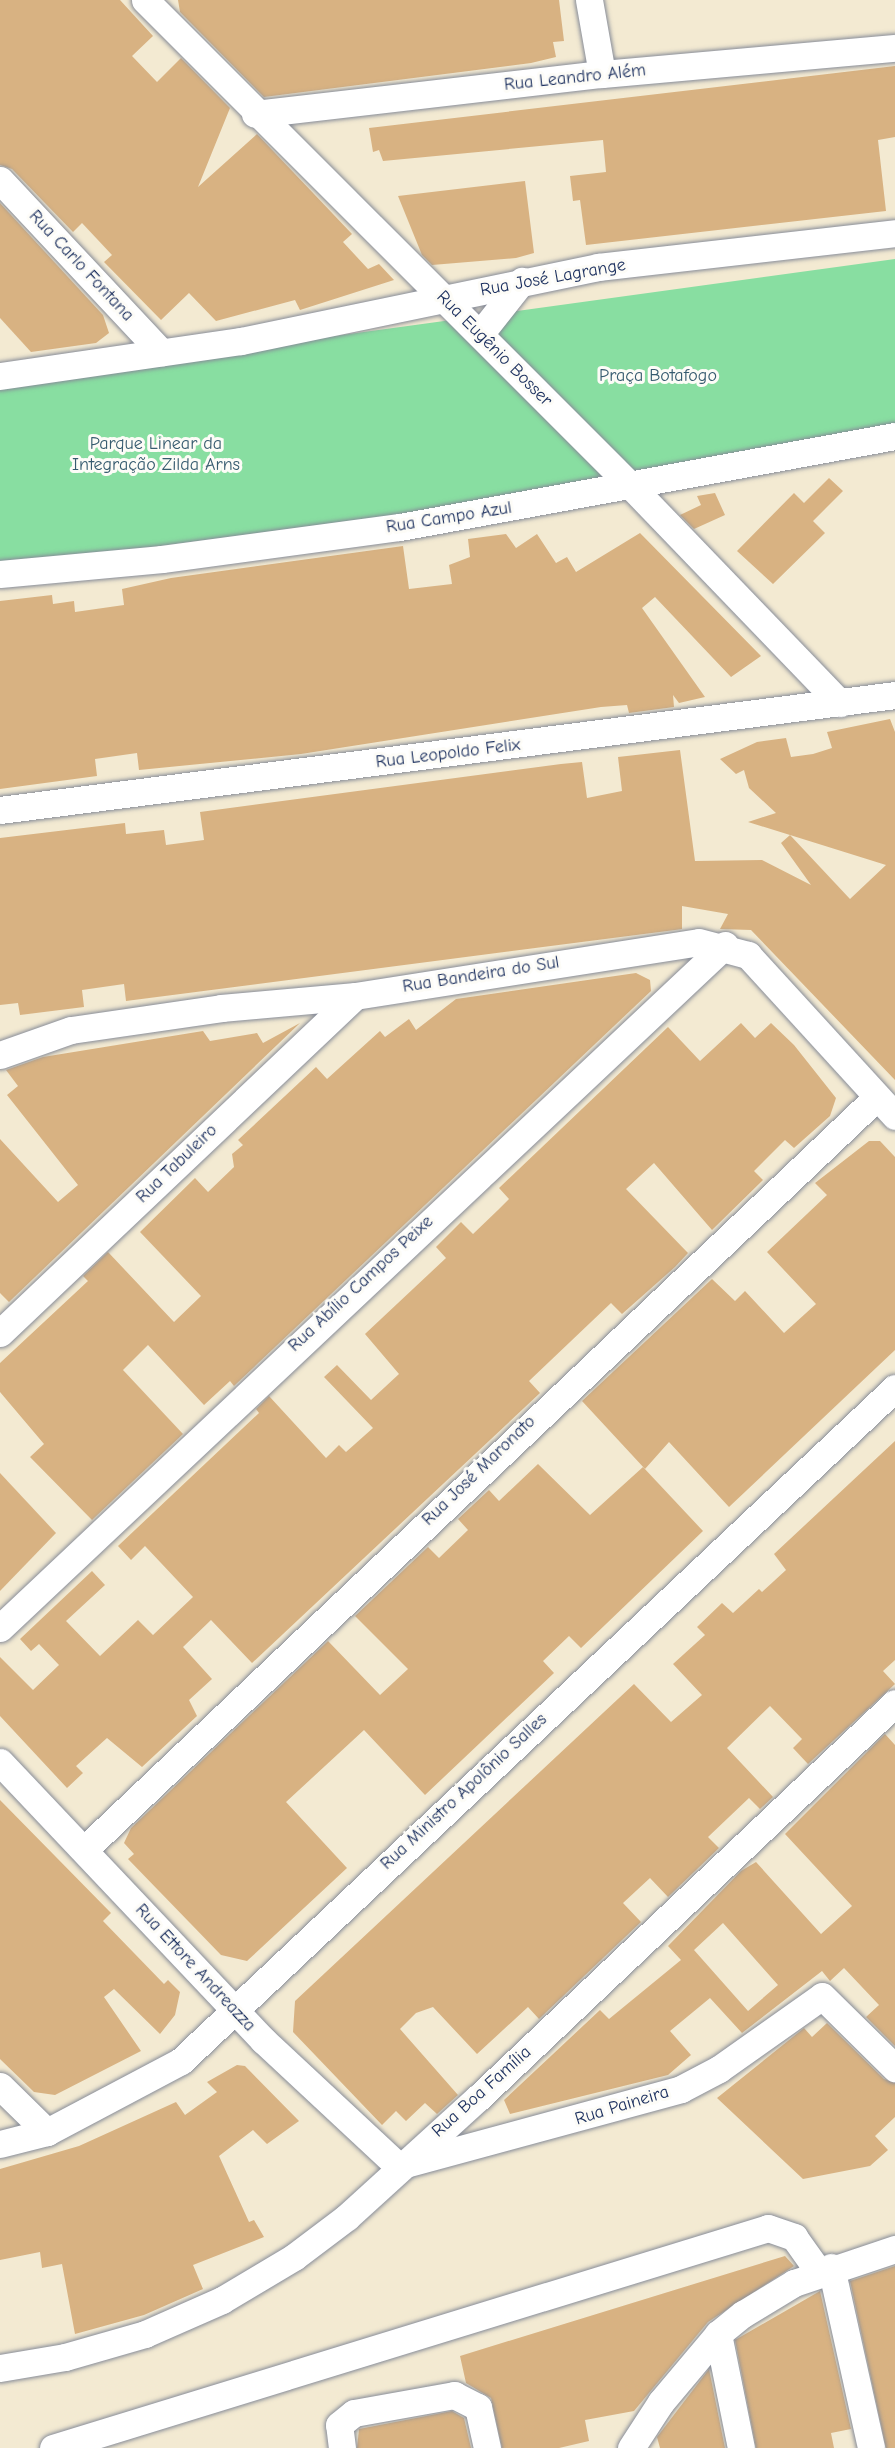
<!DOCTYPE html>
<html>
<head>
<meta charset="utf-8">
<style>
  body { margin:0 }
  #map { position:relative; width:895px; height:2448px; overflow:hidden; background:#f3ead2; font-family:"Comic Neue",sans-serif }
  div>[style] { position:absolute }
  .green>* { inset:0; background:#88dea1 }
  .building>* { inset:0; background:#d8b282 }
  .roads { filter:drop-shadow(0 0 2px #878c98) drop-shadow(0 0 2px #878c98) }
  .street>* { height:27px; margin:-13.5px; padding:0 13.5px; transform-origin:13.5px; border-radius:13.5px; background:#fff }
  span { translate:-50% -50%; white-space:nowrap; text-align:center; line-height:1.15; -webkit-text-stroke:6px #fdfcf7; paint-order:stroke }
  .street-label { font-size:18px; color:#1b2f5e }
  .park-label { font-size:18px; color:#365b6f }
</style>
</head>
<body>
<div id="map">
  <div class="green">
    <div style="clip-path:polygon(895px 259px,895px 431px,549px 495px,0 567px,0 382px)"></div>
  </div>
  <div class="building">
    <div style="clip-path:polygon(0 0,120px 0,153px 36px,132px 56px,157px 82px,181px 58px,230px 108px,198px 187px,257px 134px,352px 234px,343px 242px,368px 269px,379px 264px,394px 280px,300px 310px,295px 300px,216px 321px,189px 293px,161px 320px,104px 262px,112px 255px,82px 223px,73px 232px,12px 169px,0 165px)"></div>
    <div style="clip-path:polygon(178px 0,559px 0,564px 41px,553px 42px,556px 57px,531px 63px,264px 97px,180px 12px)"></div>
    <div style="clip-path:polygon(895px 66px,895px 137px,878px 140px,886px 211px,586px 245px,580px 200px,573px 201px,570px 176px,606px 172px,603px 140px,383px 161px,379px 150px,373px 152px,369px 128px)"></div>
    <div style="clip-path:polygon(525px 181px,534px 253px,516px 258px,432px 265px,422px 255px,398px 196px)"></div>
    <div style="clip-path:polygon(0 203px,103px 315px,109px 333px,96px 343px,31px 352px,0 318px)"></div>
    <div style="clip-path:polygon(829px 478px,843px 491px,813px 521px,825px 533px,773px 584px,737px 551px,794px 493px,804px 503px)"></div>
    <div style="clip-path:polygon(715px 493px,725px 515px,694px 529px,680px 515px,701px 505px,697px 496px)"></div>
    <div style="clip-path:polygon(640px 533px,761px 656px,731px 677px,655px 597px,642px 608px,705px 697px,679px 703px,673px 695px,674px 707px,629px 713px,627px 705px,601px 707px,301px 754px,139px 770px,137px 753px,95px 759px,97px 776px,0 789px,0 601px,52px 595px,53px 604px,74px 601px,75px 612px,124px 605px,122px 589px,171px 578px,403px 546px,409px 589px,452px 584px,449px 565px,470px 557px,468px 539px,506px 534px,516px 548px,537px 534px,556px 563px,567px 557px,576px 572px)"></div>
    <div style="clip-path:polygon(890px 719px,895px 732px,895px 1080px,751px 930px,720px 929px,728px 914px,682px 906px,682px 929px,675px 930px,126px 1001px,124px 984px,82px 990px,84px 1007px,20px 1015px,18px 1003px,0 1005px,0 838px,125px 823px,126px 834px,164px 830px,166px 845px,204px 840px,200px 812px,561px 764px,582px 762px,587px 798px,622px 791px,618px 757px,680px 750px,695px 861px,762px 860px,811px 885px,781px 843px,790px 835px,850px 899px,886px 865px,748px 822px,776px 813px,749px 788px,744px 770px,736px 774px,720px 759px,757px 742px,786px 738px,791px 757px,813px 754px,832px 748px,827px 732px)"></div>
    <div style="clip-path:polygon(636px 973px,650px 980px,651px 991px,234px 1386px,230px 1381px,204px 1405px,148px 1345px,123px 1370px,183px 1434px,92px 1520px,30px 1457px,44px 1444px,0 1392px,0 1363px,88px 1281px,83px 1276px,108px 1252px,174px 1322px,201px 1296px,140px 1232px,195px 1178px,208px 1192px,234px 1167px,232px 1154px,243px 1145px,238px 1140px,316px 1067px,327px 1079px,380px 1031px,385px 1037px,409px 1019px,416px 1030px,456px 999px)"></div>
    <div style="clip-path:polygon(300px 1023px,9px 1302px,0 1293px,0 1139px,58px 1202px,78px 1185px,7px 1095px,18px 1086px,6px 1070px,43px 1057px,203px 1031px,210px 1041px,257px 1033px,263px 1043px)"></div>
    <div style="clip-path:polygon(741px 1023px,755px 1038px,771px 1023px,794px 1045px,836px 1098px,830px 1116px,794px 1148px,785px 1140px,754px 1171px,763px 1180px,712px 1230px,654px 1163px,626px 1189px,688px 1253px,675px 1267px,622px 1314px,611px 1303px,529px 1381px,540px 1393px,252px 1663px,211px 1620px,183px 1647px,212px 1679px,189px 1700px,197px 1716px,142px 1767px,107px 1738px,76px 1766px,83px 1773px,67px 1788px,0 1716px,0 1657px,33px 1690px,59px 1665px,39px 1644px,31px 1651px,20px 1639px,92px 1571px,105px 1585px,66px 1621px,100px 1656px,138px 1620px,153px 1635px,193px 1597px,145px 1546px,131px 1560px,118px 1546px,259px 1413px,256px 1409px,269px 1396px,326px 1458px,339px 1445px,346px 1452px,373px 1428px,324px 1377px,337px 1365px,371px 1400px,399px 1374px,365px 1334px,446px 1258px,436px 1247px,461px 1222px,473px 1234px,498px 1210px,509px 1199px,499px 1188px,668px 1027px,700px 1061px)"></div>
    <div style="clip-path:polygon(869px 1141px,880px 1141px,895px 1157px,895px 1350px,729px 1507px,669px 1442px,645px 1469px,582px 1401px,712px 1279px,735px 1301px,745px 1291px,784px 1333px,816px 1304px,767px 1252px,827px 1195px,815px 1183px)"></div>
    <div style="clip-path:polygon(895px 1441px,895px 1660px,883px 1671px,895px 1684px,808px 1764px,793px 1748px,802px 1739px,770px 1706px,727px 1748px,773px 1797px,760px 1809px,749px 1798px,708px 1837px,719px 1848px,668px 1897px,650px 1878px,623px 1903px,641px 1922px,539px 2019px,528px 2007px,477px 2054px,433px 2007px,416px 2013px,400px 2029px,458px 2095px,437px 2114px,425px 2103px,406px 2121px,396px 2111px,382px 2125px,293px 2032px,295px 2001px,634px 1684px,671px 1722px,702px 1695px,673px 1664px,705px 1635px,697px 1627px,722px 1603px,733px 1613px,759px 1589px,762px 1592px,786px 1570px,774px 1554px)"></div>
    <div style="clip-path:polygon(538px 1464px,590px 1515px,643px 1467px,703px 1531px,581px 1648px,569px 1636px,543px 1661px,554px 1673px,425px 1795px,364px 1730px,286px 1802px,347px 1868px,247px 1961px,221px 1955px,128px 1859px,134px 1854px,124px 1843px,131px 1828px,328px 1641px,380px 1695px,408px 1669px,355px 1616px,428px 1547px,439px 1558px,468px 1530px,458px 1519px,489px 1490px,499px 1501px)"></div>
    <div style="clip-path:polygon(0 1473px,56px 1533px,0 1591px)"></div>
    <div style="clip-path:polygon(evenodd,885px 1734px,895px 1745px,895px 2046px,866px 2017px,879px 2005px,844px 1968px,830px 1981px,822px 1971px,742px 2033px,710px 1998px,670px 2031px,691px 2055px,668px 2075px,510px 2114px,504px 2100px,600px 2010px,609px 2019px,681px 1960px,668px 1946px,741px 1871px,756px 1862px,821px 1934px,852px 1906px,785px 1834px,885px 1734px,723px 1923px,778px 1985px,748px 2011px,694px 1950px,723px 1923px)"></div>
    <div style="clip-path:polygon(0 1800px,111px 1913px,103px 1921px,164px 1984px,168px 1980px,180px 1992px,175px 2015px,160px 2034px,114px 1989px,104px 1997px,141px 2051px,55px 2095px,34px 2092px,0 2059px)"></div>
    <div style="clip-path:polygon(827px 2023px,884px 2079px,895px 2083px,895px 2117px,875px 2136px,888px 2150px,870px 2166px,803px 2179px,717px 2098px,804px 2028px,812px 2037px)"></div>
    <div style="clip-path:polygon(237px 2065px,245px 2066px,299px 2121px,267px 2144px,253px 2130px,219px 2156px,249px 2222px,254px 2220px,264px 2237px,193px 2265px,203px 2289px,144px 2315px,75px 2334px,62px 2264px,42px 2268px,40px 2252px,0 2260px,0 2169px,79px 2146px,176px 2102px,185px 2115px,217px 2092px,207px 2082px)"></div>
    <div style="clip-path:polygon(785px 2256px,794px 2266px,708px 2322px,634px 2411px,585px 2420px,589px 2441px,559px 2448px,502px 2448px,491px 2398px,466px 2383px,460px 2356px)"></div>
    <div style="clip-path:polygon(895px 2266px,895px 2448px,886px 2448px,850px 2281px)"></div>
    <div style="clip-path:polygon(820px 2291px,851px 2429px,831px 2433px,834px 2448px,756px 2448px,735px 2340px)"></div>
    <div style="clip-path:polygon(709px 2369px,725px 2448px,660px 2448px,657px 2437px)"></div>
    <div style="clip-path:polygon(452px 2411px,464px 2418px,471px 2448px,357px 2448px,359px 2429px)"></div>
  </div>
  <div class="roads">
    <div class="street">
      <div style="left:145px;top:0;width:689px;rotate:45deg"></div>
      <div style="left:632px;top:487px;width:300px;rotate:46.1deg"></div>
      <div style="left:589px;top:0;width:75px;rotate:80deg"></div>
      <div style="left:255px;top:114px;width:349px;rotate:-6.6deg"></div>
      <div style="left:602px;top:74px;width:294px;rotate:-5.1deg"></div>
      <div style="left:0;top:180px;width:236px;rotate:46.9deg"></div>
      <div style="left:480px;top:334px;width:68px;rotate:-51.6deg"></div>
      <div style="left:0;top:376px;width:244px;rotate:-8.3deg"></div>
      <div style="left:241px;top:341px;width:365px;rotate:-11.7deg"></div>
      <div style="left:598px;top:267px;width:299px;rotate:-6.5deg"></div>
      <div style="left:0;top:574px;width:163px;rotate:-5.3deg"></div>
      <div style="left:162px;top:559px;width:240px;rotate:-7.7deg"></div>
      <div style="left:400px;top:527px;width:503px;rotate:-10.42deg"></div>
      <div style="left:0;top:810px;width:902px;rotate:-7.32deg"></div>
      <div style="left:0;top:1055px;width:75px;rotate:-19.4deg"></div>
      <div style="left:71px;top:1030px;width:152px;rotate:-8.3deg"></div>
      <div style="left:221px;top:1008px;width:135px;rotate:-5.1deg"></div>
      <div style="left:355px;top:996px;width:348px;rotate:-8.9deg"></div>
      <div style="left:699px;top:942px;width:51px;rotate:14.9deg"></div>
      <div style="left:748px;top:955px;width:218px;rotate:47.6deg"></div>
      <div style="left:0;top:1333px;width:489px;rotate:-43.5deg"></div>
      <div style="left:0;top:1628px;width:996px;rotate:-43.29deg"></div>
      <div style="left:0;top:1762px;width:383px;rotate:46.6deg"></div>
      <div style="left:263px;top:2040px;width:185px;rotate:43deg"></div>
      <div style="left:398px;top:2166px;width:293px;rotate:-15.2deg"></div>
      <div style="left:681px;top:2089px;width:43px;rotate:-27.8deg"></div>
      <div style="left:719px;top:2069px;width:126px;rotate:-35.3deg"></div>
      <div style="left:822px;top:1996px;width:103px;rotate:44.6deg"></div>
      <div style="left:85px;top:1849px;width:1092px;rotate:-43.52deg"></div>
      <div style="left:0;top:2086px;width:66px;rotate:44.4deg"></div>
      <div style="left:0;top:2144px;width:49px;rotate:-14.3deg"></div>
      <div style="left:47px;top:2132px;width:152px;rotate:-27.9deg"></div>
      <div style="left:181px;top:2061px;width:981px;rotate:-43.31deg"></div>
      <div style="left:831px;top:2267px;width:185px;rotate:77.5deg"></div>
      <div style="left:718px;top:2334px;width:116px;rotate:78.6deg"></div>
      <div style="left:0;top:2368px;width:66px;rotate:-9.6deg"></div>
      <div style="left:65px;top:2357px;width:83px;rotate:-16deg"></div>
      <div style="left:145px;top:2334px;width:84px;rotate:-23.8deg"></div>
      <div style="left:222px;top:2300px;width:84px;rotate:-30.8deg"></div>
      <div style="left:294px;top:2257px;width:66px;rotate:-37deg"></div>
      <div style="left:347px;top:2217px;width:177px;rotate:-42.3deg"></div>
      <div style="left:478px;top:2098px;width:574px;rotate:-43.45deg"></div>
      <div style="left:53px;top:2448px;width:748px;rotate:-17.1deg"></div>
      <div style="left:768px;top:2228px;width:28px;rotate:19deg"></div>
      <div style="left:794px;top:2237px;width:43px;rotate:54.5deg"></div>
      <div style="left:342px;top:2448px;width:23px;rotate:-97deg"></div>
      <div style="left:339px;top:2425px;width:19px;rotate:-39deg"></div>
      <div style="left:354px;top:2413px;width:102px;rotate:-10.2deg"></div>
      <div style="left:454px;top:2395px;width:27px;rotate:27deg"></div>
      <div style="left:478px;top:2407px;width:42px;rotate:77.6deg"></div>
      <div style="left:631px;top:2448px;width:55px;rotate:-56.9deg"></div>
      <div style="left:661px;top:2402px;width:89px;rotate:-50deg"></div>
      <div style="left:718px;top:2334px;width:32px;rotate:-39deg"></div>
      <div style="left:743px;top:2314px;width:60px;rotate:-31.3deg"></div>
      <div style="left:794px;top:2283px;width:107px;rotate:-18.6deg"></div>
    </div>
  </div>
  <div class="street-label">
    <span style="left:575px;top:78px;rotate:-6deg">Rua Leandro Além</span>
    <span style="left:81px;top:266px;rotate:47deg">Rua Carlo Fontana</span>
    <span style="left:553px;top:278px;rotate:-10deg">Rua José Lagrange</span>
    <span style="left:494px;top:349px;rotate:45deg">Rua Eugênio Bosser</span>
    <span style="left:449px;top:518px;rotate:-9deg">Rua Campo Azul</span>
    <span style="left:448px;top:754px;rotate:-7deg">Rua Leopoldo Felix</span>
    <span style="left:481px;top:975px;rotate:-9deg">Rua Bandeira do Sul</span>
    <span style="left:177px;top:1164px;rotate:-44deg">Rua Tabuleiro</span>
    <span style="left:361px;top:1284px;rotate:-43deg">Rua Abílio Campos Peixe</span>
    <span style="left:479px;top:1471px;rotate:-44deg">Rua José Maronato</span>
    <span style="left:464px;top:1792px;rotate:-43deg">Rua Ministro Apolônio Salles</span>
    <span style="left:195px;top:1968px;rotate:47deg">Rua Ettore Andreazza</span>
    <span style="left:482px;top:2092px;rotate:-42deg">Rua Boa Família</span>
    <span style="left:622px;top:2106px;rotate:-17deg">Rua Paineira</span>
  </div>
  <div class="park-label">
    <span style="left:658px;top:376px">Praça Botafogo</span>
    <span style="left:156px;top:455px">Parque Linear da<br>Integração Zilda Arns</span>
  </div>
</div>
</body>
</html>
